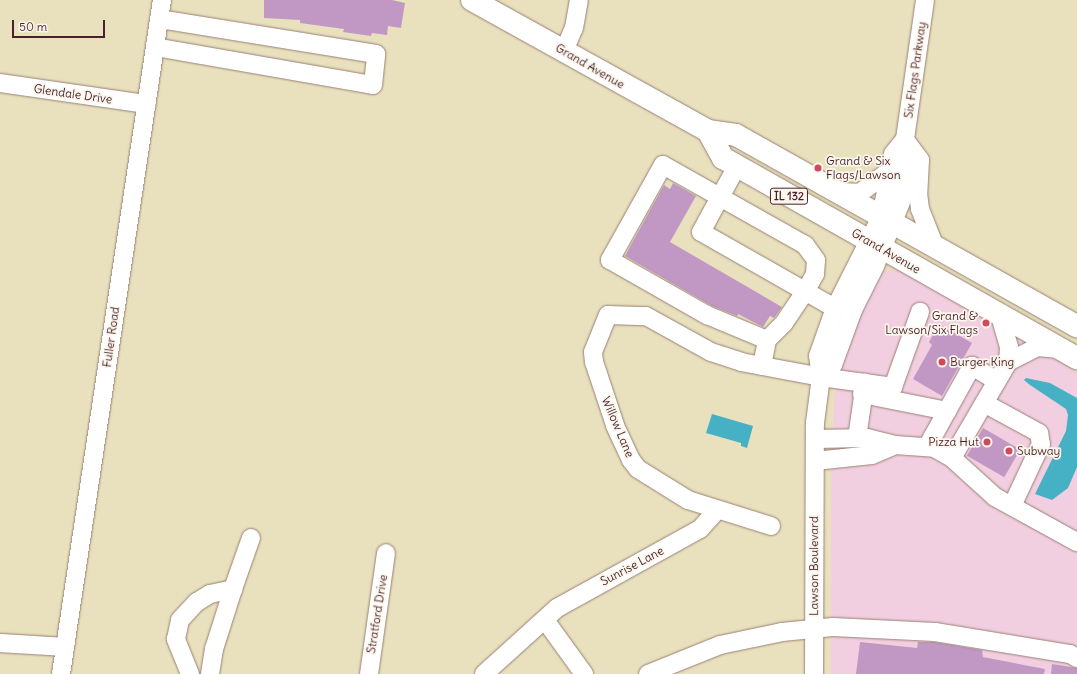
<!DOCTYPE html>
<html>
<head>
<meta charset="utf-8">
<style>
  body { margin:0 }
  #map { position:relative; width:1077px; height:674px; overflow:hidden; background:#e9e1be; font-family:Delius,sans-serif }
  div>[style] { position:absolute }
  .built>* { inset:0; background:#f2cfe0 }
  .water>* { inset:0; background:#46b0c5 }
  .building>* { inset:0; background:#c098c3; transform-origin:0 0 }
  .roads { filter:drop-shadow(0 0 1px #9a8074) drop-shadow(0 0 1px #9a8074) }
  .minor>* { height:18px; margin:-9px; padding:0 9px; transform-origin:9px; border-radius:9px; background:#fff }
  .major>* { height:22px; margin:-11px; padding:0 11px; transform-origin:11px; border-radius:11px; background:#fff }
  .dots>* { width:11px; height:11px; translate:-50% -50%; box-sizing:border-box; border:2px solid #fbf7ec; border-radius:50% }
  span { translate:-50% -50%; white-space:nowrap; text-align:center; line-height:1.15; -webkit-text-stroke:3.5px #fbf7ec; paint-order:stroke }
  .shield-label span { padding:1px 3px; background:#fbf7ec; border:1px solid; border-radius:3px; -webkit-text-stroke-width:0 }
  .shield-label { font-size:11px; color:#4a1f2b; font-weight:700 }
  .street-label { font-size:12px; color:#4a1f2b }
  .poi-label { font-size:12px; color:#4a1f2b }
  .left { translate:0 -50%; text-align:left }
  .right { translate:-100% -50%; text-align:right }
  .scale { position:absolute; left:12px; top:20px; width:93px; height:18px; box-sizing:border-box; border:2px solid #4a1f2b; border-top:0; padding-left:5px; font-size:12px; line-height:14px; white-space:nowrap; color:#4a1f2b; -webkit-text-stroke:3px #fbf7ec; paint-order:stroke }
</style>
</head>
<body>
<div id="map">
  <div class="built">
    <div style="clip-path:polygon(887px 270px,897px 270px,914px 278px,1077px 372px,1077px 674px,831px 674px,831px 480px,834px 399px,845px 347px,879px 275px)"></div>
  </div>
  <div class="water">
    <div style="clip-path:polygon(1026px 378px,1050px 383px,1077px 398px,1077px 467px,1068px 488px,1052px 500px,1035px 494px,1066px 431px,1068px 415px,1066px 409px,1030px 385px,1024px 380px)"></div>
    <div style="clip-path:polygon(712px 414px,753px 426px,747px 448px,741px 446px,741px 443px,706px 433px)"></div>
  </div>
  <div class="building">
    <div style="clip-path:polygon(264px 0,392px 0,405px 3px,401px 28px,388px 26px,387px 35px,372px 33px,371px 36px,343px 32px,344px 29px,300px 23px,300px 20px,264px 18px)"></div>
    <div style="clip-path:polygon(673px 183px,696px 196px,670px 242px,782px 307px,774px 318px,770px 316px,763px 327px,738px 314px,737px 316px,712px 306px,625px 256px,664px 185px,670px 189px)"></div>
    <div style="clip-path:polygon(939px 324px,972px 343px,942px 396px,913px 379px,932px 345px,929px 342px)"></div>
    <div style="left:983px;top:428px;width:43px;height:32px;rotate:30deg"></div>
    <div style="clip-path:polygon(860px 642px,917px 648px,918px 642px,934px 642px,982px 650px,983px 657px,1045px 669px,1044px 674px,856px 674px)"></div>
    <div style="clip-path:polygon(1052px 664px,1077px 668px,1077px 674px,1051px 674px)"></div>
  </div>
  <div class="roads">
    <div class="minor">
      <div style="left:155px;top:47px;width:221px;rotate:9.9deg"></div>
      <div style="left:373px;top:85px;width:31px;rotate:-84deg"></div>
      <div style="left:376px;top:54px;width:220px;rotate:-170.8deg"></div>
      <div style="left:564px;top:51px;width:25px;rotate:-67deg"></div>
      <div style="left:574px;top:28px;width:28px;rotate:-80deg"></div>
      <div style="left:0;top:83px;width:148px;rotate:8.2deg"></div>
      <div style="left:905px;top:140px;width:25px;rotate:53deg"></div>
      <div style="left:920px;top:160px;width:33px;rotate:93deg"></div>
      <div style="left:918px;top:193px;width:16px;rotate:83deg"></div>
      <div style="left:920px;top:209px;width:41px;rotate:68.5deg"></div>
      <div style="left:737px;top:166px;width:75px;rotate:118.6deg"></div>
      <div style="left:701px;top:232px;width:154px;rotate:29.6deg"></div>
      <div style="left:837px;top:192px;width:23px;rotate:2deg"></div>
      <div style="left:860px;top:193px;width:39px;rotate:-37deg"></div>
      <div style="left:1008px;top:362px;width:33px;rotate:-27deg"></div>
      <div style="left:1037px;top:347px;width:23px;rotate:5deg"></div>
      <div style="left:762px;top:366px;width:26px;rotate:-79deg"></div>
      <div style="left:767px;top:340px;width:24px;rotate:-45deg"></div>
      <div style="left:784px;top:323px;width:37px;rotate:-56deg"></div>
      <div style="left:805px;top:292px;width:21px;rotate:-61deg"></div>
      <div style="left:815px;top:274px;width:14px;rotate:-86deg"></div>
      <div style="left:816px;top:260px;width:19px;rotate:-126deg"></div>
      <div style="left:805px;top:245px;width:163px;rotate:-150.6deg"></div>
      <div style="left:663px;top:165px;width:109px;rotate:119.2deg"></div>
      <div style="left:610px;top:260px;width:112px;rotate:29.6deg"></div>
      <div style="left:707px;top:315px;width:65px;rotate:22.6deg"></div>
      <div style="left:821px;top:377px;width:17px;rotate:-45deg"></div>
      <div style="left:833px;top:365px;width:59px;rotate:-70deg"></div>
      <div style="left:853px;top:310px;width:49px;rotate:-63.4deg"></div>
      <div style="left:875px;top:266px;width:69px;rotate:-67.9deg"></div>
      <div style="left:901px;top:202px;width:42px;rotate:-81.9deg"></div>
      <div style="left:907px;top:160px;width:21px;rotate:-95deg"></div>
      <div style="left:905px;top:139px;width:140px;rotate:-81.8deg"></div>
      <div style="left:862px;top:394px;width:87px;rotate:11.3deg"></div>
      <div style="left:984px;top:403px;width:63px;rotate:28.6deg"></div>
      <div style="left:1039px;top:433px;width:11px;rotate:80deg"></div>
      <div style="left:1041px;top:444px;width:68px;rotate:115.1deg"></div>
      <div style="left:857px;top:438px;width:56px;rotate:-81.7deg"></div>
      <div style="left:815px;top:439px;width:52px;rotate:-1.1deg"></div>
      <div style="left:867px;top:438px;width:29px;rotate:14deg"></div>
      <div style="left:895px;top:445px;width:39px;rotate:4deg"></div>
      <div style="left:934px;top:448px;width:21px;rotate:29deg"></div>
      <div style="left:952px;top:458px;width:58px;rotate:42.2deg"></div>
      <div style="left:995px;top:497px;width:94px;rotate:28.8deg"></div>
      <div style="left:927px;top:447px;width:93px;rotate:-60.9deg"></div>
      <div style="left:972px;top:366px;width:29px;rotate:31deg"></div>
      <div style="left:952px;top:458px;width:111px;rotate:-59.7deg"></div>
      <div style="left:1008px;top:362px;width:15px;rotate:-86deg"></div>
      <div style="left:1009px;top:347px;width:32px;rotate:-106deg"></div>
      <div style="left:815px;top:461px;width:57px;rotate:-6deg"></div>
      <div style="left:872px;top:455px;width:25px;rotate:-23deg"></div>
      <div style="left:771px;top:526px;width:87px;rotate:-162.6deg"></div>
      <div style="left:688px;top:500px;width:59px;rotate:-148.2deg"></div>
      <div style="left:638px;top:469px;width:11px;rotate:-128deg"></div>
      <div style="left:631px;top:460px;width:38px;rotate:-115deg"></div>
      <div style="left:615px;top:425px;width:66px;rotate:-108.4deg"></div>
      <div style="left:594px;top:362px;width:10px;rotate:-96deg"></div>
      <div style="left:593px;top:352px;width:40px;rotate:-68deg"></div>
      <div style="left:608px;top:315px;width:38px;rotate:2deg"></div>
      <div style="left:646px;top:316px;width:74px;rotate:29deg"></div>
      <div style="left:711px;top:352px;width:32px;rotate:18deg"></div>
      <div style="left:741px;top:362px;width:81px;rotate:10.6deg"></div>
      <div style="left:821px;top:377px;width:73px;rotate:7.9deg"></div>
      <div style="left:893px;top:387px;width:80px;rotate:-70.2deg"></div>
      <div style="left:545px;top:620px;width:67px;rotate:54.2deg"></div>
      <div style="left:0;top:643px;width:65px;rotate:3.5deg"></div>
      <div style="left:61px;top:674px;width:682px;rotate:-81.48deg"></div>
      <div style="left:190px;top:674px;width:38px;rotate:-112deg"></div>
      <div style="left:176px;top:639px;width:19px;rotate:-78deg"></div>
      <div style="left:180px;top:620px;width:25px;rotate:-47deg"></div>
      <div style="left:197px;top:602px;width:15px;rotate:-32deg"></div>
      <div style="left:210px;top:594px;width:24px;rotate:-12deg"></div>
      <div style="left:233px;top:589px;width:54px;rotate:-70.6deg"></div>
      <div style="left:210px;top:674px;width:25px;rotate:-81deg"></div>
      <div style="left:214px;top:649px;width:63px;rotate:-72.4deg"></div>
      <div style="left:369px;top:674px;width:122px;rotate:-82deg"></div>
      <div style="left:484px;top:674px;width:98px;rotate:-42.1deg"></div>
      <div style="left:557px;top:608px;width:163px;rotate:-28.9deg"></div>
      <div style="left:700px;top:529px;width:25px;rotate:-48deg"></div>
      <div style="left:648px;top:674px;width:78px;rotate:-21.9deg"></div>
      <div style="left:720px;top:645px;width:63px;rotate:-11.8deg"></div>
      <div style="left:782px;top:632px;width:51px;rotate:-5.6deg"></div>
      <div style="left:833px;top:627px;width:102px;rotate:2.8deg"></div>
      <div style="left:935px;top:632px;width:137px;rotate:9.3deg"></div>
      <div style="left:1070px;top:654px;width:8px;rotate:30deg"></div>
      <div style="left:814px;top:674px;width:251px;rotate:-89.8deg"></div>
      <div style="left:815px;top:423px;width:46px;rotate:-82.6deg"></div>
      <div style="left:821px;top:377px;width:21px;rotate:-98deg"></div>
      <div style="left:818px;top:356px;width:51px;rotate:-70.5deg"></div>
      <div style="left:835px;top:308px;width:102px;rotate:-63.2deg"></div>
      <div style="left:881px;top:217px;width:64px;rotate:-79.2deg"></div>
      <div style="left:893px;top:154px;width:19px;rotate:-51deg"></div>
    </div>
    <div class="major">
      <div style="left:472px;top:0;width:270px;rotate:29deg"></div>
      <div style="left:708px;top:131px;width:28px;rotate:8deg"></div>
      <div style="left:736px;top:135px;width:391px;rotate:29.3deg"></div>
      <div style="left:708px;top:131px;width:31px;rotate:61deg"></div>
      <div style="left:723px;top:158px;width:407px;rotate:29.5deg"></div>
    </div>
  </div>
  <div class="dots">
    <div style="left:818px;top:168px;background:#d1495b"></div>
    <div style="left:986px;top:323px;background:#d1495b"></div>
    <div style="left:942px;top:362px;background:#d1495b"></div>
    <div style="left:987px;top:442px;background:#d1495b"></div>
    <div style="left:1009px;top:451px;background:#d1495b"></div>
  </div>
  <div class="shield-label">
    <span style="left:789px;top:196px">IL 132</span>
  </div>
  <div class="street-label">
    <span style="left:590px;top:66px;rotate:30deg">Grand Avenue</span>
    <span style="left:915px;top:70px;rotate:-82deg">Six Flags Parkway</span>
    <span style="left:73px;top:94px;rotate:8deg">Glendale Drive</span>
    <span style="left:886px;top:251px;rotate:30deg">Grand Avenue</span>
    <span style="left:111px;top:337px;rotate:-82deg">Fuller Road</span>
    <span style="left:618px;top:427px;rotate:67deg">Willow Lane</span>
    <span style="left:632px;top:566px;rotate:-28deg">Sunrise Lane</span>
    <span style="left:814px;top:566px;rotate:-90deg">Lawson Boulevard</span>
    <span style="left:377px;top:614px;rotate:-81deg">Stratford Drive</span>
  </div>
  <div class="poi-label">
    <span class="left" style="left:826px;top:168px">Grand &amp; Six<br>Flags/Lawson</span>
    <span class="right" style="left:978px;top:323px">Grand &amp;<br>Lawson/Six Flags</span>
    <span class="left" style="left:950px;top:362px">Burger King</span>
    <span class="right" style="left:979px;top:442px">Pizza Hut</span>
    <span class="left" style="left:1017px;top:451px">Subway</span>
  </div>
  <div class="scale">50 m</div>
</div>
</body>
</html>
